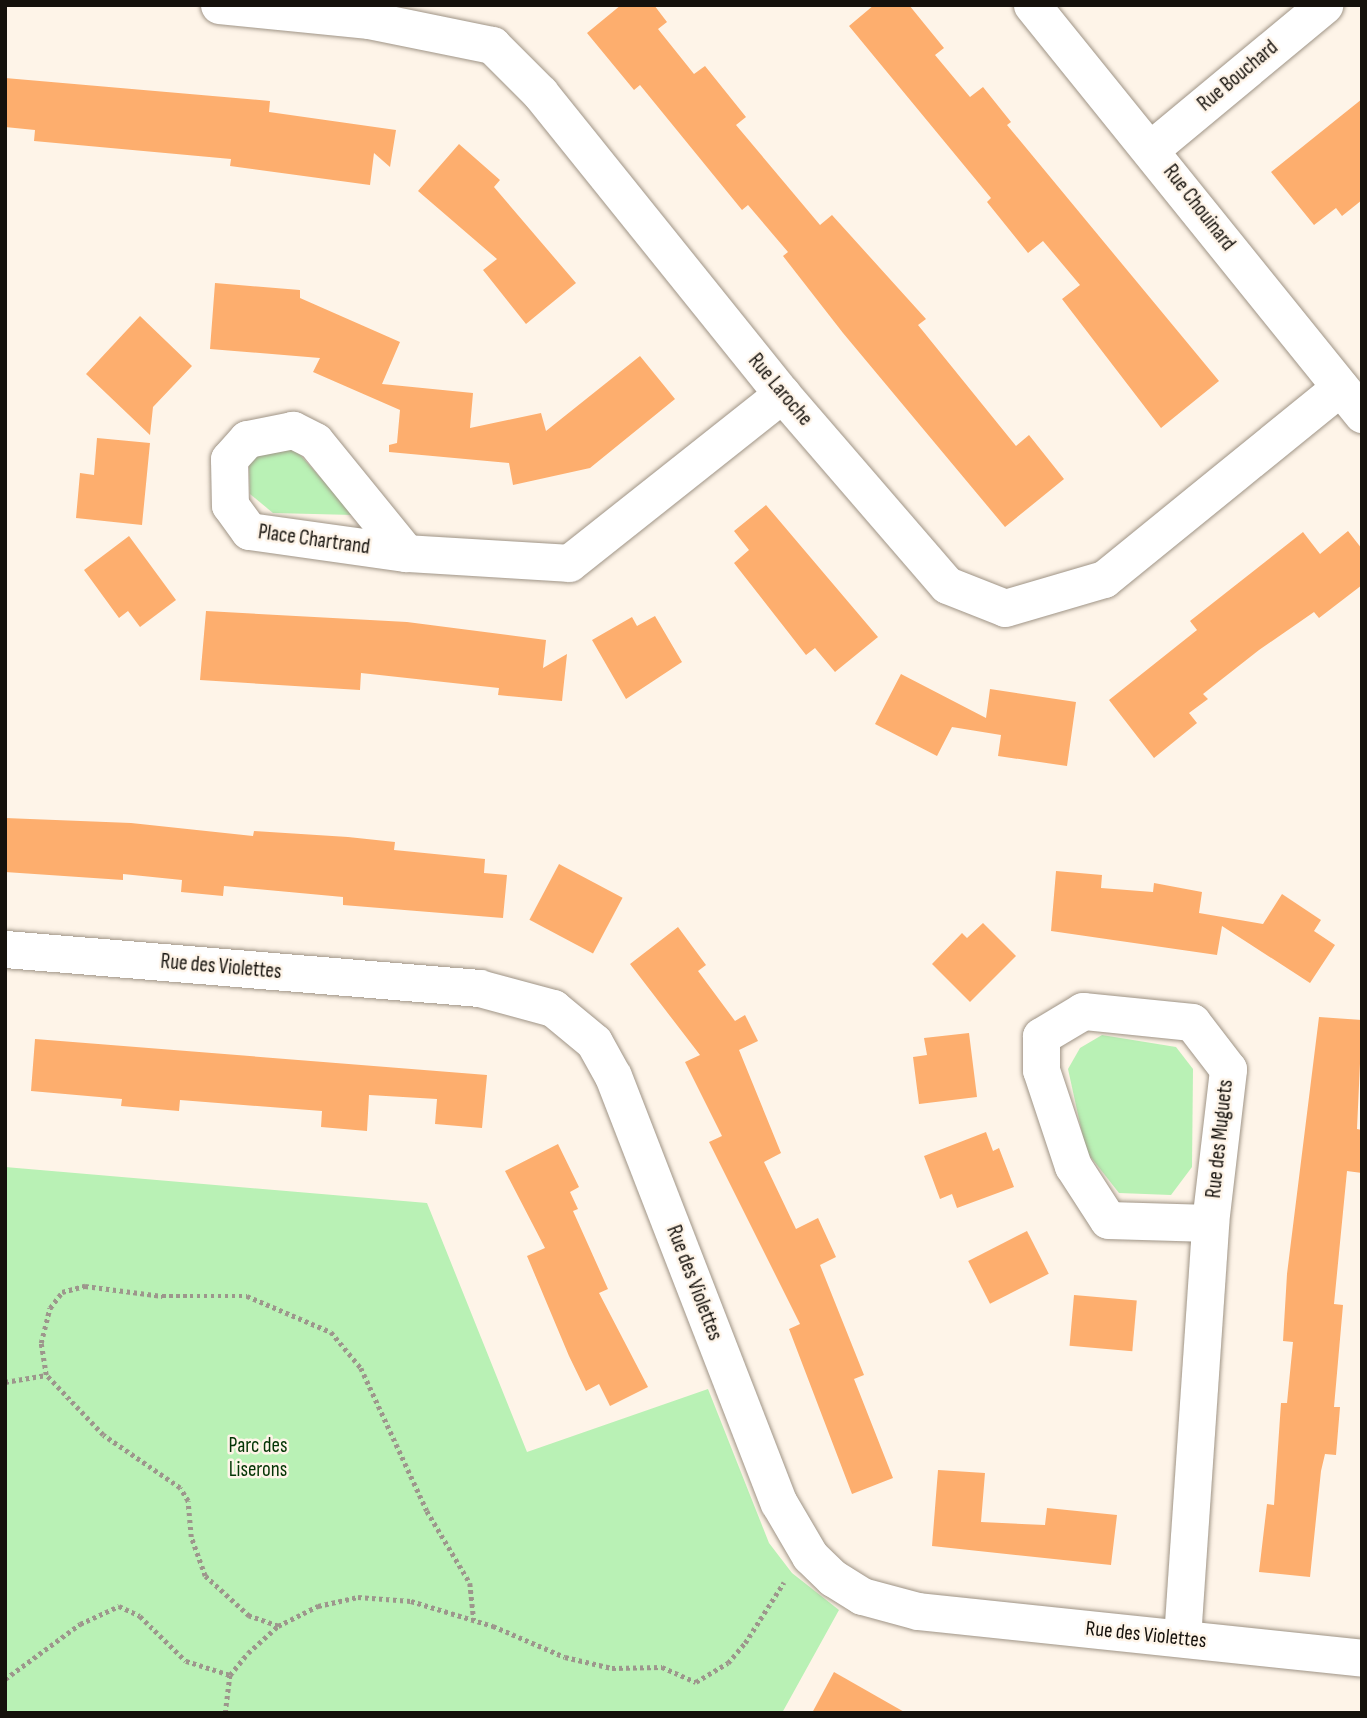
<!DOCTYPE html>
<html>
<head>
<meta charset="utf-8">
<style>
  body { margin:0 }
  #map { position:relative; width:1367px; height:1718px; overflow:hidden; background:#fef4e8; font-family:"Sofia Sans Condensed",sans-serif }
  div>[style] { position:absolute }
  .green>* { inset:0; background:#b9f1b5 }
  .building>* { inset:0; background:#fdae6e; transform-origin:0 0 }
  .path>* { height:4.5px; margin-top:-2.25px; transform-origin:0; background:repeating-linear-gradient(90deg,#9d968c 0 3.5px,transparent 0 7px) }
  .roads { filter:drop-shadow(0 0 2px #9f9486) drop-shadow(0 0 2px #9f9486) }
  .minor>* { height:37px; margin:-18.5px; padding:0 18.5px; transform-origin:18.5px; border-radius:18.5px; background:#fff }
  span { translate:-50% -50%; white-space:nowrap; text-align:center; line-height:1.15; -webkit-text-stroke:5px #fef4e8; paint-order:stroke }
  .street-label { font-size:21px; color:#15110c }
  .park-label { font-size:21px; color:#043505 }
  .frame { position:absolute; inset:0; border:7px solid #15110c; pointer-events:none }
</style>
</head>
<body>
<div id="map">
  <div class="green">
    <div style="clip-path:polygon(293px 447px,354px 515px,273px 513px,250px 494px,249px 461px,266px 450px)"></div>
    <div style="clip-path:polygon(1102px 1035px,1176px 1047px,1193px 1069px,1192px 1167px,1171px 1195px,1119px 1193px,1086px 1151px,1068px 1069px,1080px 1048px)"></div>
    <div style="clip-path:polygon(5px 1167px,427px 1203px,527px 1452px,708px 1389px,769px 1543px,792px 1573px,839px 1610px,782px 1713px,5px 1713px)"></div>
  </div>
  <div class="building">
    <div style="clip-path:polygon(621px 5px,654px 5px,667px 22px,658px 29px,694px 74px,705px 66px,746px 117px,736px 125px,820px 225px,832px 215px,926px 319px,918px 325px,1016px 446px,1029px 435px,1064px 479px,1005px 527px,843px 333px,783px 256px,788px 252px,748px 205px,742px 210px,640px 85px,634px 90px,587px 33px)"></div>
    <div style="clip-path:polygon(874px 5px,909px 5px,944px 48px,935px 55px,970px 97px,983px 87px,1011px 122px,1007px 125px,1219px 381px,1161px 428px,1062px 299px,1080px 285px,1043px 241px,1028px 253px,987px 202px,991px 198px,849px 26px)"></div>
    <div style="clip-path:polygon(5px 78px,270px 101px,269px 112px,396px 130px,390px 167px,374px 153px,370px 185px,230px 166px,231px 159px,34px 141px,35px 130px,5px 127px)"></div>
    <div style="clip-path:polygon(1362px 99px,1362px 200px,1342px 216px,1336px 208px,1314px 225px,1271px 172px)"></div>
    <div style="clip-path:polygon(459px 144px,500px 180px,494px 187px,576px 283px,526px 324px,483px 270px,497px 259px,418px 191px)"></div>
    <div style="clip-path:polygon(215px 283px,300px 290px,300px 298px,400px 342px,382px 384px,473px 393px,470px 428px,541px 413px,546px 431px,640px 356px,675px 399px,590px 468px,513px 485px,509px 463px,389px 452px,389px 445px,397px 443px,400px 410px,313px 372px,320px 358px,210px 349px)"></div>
    <div style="clip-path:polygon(140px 316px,192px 366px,153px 407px,150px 435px,86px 374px)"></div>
    <div style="clip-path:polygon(97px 438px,150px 443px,142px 525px,76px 518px,80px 473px,94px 475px)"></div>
    <div style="clip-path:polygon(766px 505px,878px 637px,835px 672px,815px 648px,806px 655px,734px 563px,749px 550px,734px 531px)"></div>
    <div style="clip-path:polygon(1348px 531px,1362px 549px,1362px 585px,1319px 618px,1314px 612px,1259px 650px,1203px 694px,1208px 699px,1189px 713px,1197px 723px,1154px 758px,1109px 700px,1197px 630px,1190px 621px,1303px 532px,1320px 554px)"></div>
    <div style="clip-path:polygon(129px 536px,176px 600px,140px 627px,128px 611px,119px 618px,84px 570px)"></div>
    <div style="clip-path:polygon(206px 611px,407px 622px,546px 640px,543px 668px,567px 654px,562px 701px,498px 695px,499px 688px,361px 673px,360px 690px,200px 680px)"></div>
    <div style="clip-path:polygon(655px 616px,682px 662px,626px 699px,592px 640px,632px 617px,637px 626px)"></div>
    <div style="clip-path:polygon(901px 674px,986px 718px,990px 689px,1076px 702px,1067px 766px,998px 756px,1001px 735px,952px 727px,937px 756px,875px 724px)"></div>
    <div style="clip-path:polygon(5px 818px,131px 823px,253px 836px,254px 831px,348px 837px,395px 842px,394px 850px,485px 859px,484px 873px,507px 875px,503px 918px,343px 905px,343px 897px,224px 886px,223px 896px,181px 892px,182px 880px,123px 874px,123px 880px,5px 872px)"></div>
    <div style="left:559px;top:864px;width:72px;height:63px;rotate:28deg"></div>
    <div style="clip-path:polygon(1056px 871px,1102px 875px,1101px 888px,1153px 892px,1154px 883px,1202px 892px,1199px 913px,1263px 924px,1282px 894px,1321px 920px,1314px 931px,1335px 945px,1310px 983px,1222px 926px,1217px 955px,1051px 931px)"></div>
    <div style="clip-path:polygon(983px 923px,1016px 956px,970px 1002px,932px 964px,962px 933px,967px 938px)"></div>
    <div style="clip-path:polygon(678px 927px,706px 965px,698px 971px,735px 1021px,745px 1015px,758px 1041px,739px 1050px,781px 1153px,764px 1162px,796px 1229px,818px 1218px,836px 1257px,820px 1265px,864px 1375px,854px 1379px,893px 1478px,852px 1494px,789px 1329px,800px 1324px,709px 1142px,722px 1136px,685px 1062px,700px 1055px,630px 964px)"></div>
    <div style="clip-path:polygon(1319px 1017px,1362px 1020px,1357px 1129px,1362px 1130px,1362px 1173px,1347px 1171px,1334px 1304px,1343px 1305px,1334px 1407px,1340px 1407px,1336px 1455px,1325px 1454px,1321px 1471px,1310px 1577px,1259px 1572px,1267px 1504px,1274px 1505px,1281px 1403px,1287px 1403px,1293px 1342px,1283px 1341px,1287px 1274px)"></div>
    <div style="clip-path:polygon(969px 1033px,977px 1097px,919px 1104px,913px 1057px,927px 1055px,924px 1038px)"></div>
    <div style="clip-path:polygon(35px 1039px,487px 1075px,482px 1128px,435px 1124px,437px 1099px,369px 1095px,367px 1131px,321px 1127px,322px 1111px,180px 1100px,179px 1111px,121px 1106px,122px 1099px,31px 1091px)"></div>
    <div style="clip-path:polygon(986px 1132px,993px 1151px,999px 1148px,1014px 1187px,957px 1208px,952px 1194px,940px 1199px,924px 1156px)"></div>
    <div style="clip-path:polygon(558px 1144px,579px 1187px,570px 1192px,578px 1209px,573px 1211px,608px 1289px,599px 1293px,648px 1387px,610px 1406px,599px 1384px,586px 1391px,569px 1356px,527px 1256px,545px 1248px,505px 1171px)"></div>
    <div style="left:1027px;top:1231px;width:48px;height:66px;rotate:63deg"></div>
    <div style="left:1074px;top:1295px;width:63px;height:51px;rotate:5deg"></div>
    <div style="clip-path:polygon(938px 1470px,985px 1473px,981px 1522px,1045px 1525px,1047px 1508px,1117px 1515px,1111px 1565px,932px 1546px)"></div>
    <div style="clip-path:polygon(834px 1672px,906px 1713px,812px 1713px)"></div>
  </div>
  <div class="path">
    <div style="left:5px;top:1382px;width:42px;rotate:-9.7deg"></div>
    <div style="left:278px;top:1626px;width:31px;rotate:-161deg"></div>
    <div style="left:249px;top:1616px;width:59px;rotate:-137.7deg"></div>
    <div style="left:205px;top:1576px;width:41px;rotate:-109.7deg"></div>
    <div style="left:191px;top:1537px;width:36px;rotate:-95deg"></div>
    <div style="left:188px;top:1501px;width:15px;rotate:-122deg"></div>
    <div style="left:180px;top:1488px;width:93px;rotate:-145.5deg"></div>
    <div style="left:103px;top:1435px;width:83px;rotate:-133.5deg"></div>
    <div style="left:46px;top:1375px;width:32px;rotate:-99deg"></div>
    <div style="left:41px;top:1343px;width:36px;rotate:-76deg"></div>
    <div style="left:50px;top:1308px;width:20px;rotate:-53deg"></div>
    <div style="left:62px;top:1292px;width:24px;rotate:-15deg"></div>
    <div style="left:85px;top:1286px;width:78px;rotate:7.4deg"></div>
    <div style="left:162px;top:1296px;width:85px"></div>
    <div style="left:247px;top:1296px;width:91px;rotate:23.2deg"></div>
    <div style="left:331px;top:1332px;width:47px;rotate:50.2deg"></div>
    <div style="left:361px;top:1368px;width:157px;rotate:65.2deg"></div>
    <div style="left:427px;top:1511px;width:84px;rotate:59.2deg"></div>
    <div style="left:470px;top:1583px;width:37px;rotate:84deg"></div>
    <div style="left:5px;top:1679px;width:93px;rotate:-36.3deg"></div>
    <div style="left:80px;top:1624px;width:43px;rotate:-24.8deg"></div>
    <div style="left:119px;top:1606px;width:23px;rotate:25deg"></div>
    <div style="left:140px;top:1616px;width:64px;rotate:44.4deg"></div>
    <div style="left:186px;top:1661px;width:46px;rotate:17.7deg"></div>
    <div style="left:225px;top:1713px;width:38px;rotate:-83deg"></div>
    <div style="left:230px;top:1675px;width:28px;rotate:-51deg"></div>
    <div style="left:248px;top:1653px;width:40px;rotate:-42deg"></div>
    <div style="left:278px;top:1626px;width:45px;rotate:-26.6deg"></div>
    <div style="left:318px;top:1606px;width:41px;rotate:-12.7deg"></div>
    <div style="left:358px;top:1597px;width:53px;rotate:4.3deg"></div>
    <div style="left:411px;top:1601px;width:86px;rotate:17deg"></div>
    <div style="left:493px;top:1626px;width:78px;rotate:23.3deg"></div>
    <div style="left:565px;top:1657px;width:48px;rotate:13.2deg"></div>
    <div style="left:612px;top:1668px;width:50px;rotate:-1.1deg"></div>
    <div style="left:662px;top:1667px;width:37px;rotate:24deg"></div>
    <div style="left:696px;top:1682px;width:37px;rotate:-31deg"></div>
    <div style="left:728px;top:1663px;width:26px;rotate:-50deg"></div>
    <div style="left:745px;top:1643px;width:72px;rotate:-57.4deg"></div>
  </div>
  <div class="roads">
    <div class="minor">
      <div style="left:219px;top:5px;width:151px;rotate:5.7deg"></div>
      <div style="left:369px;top:20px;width:126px;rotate:11.5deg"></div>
      <div style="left:492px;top:45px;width:68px;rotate:45deg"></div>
      <div style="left:540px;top:93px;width:386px;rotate:51.2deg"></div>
      <div style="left:782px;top:394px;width:252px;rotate:49.2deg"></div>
      <div style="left:947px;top:585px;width:62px;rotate:21.6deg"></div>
      <div style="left:1005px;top:608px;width:103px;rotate:-16.3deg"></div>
      <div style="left:1104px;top:579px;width:304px;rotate:-39.1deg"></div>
      <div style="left:1032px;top:5px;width:526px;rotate:51.1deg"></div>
      <div style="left:1152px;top:148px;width:224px;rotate:-39.7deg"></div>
      <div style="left:406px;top:553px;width:144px;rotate:-129.1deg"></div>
      <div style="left:315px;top:441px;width:25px;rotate:-153deg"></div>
      <div style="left:293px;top:430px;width:47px;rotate:168.9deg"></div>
      <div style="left:247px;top:439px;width:27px;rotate:132deg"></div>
      <div style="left:229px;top:459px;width:46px;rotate:88.8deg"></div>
      <div style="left:230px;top:505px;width:32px;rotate:54deg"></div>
      <div style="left:249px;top:531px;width:159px;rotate:8deg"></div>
      <div style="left:406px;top:553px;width:163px;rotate:3.5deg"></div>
      <div style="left:569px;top:563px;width:272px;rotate:-38.4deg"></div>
      <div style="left:5px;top:949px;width:476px;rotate:4.7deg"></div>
      <div style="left:479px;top:988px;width:77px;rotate:15.1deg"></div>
      <div style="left:553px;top:1008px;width:53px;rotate:39.7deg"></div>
      <div style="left:594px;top:1042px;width:39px;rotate:61deg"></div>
      <div style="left:613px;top:1076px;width:458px;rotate:68.8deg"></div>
      <div style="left:779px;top:1503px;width:61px;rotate:59.7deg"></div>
      <div style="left:810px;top:1556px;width:32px;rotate:44deg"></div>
      <div style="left:833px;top:1578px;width:34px;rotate:32deg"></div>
      <div style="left:862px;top:1596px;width:58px;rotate:15deg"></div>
      <div style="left:918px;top:1611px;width:446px;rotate:6deg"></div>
      <div style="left:1182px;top:1638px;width:416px;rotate:-86.1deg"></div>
      <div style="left:1210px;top:1223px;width:155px;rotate:-83.3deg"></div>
      <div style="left:1228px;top:1069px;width:59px;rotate:-127.5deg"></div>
      <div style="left:1192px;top:1022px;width:110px;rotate:-174.2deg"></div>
      <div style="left:1083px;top:1011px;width:49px;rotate:149.2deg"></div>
      <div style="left:1041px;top:1036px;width:34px;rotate:90deg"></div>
      <div style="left:1041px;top:1070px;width:101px;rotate:71.6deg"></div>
      <div style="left:1073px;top:1166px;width:64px;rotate:57.1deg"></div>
      <div style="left:1108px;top:1220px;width:102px;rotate:1.7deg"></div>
    </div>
  </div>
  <div class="street-label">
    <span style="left:1238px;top:76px;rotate:-40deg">Rue Bouchard</span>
    <span style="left:1199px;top:208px;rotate:52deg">Rue Chouinard</span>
    <span style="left:780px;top:390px;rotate:50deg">Rue Laroche</span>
    <span style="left:314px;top:540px;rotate:8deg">Place Chartrand</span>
    <span style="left:221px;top:967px;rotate:5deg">Rue des Violettes</span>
    <span style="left:1220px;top:1139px;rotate:-84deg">Rue des Muguets</span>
    <span style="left:694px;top:1283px;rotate:69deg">Rue des Violettes</span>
    <span style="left:1146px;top:1635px;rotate:6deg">Rue des Violettes</span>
  </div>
  <div class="park-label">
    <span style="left:258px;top:1458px">Parc des<br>Liserons</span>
  </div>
  <div class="frame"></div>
</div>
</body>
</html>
